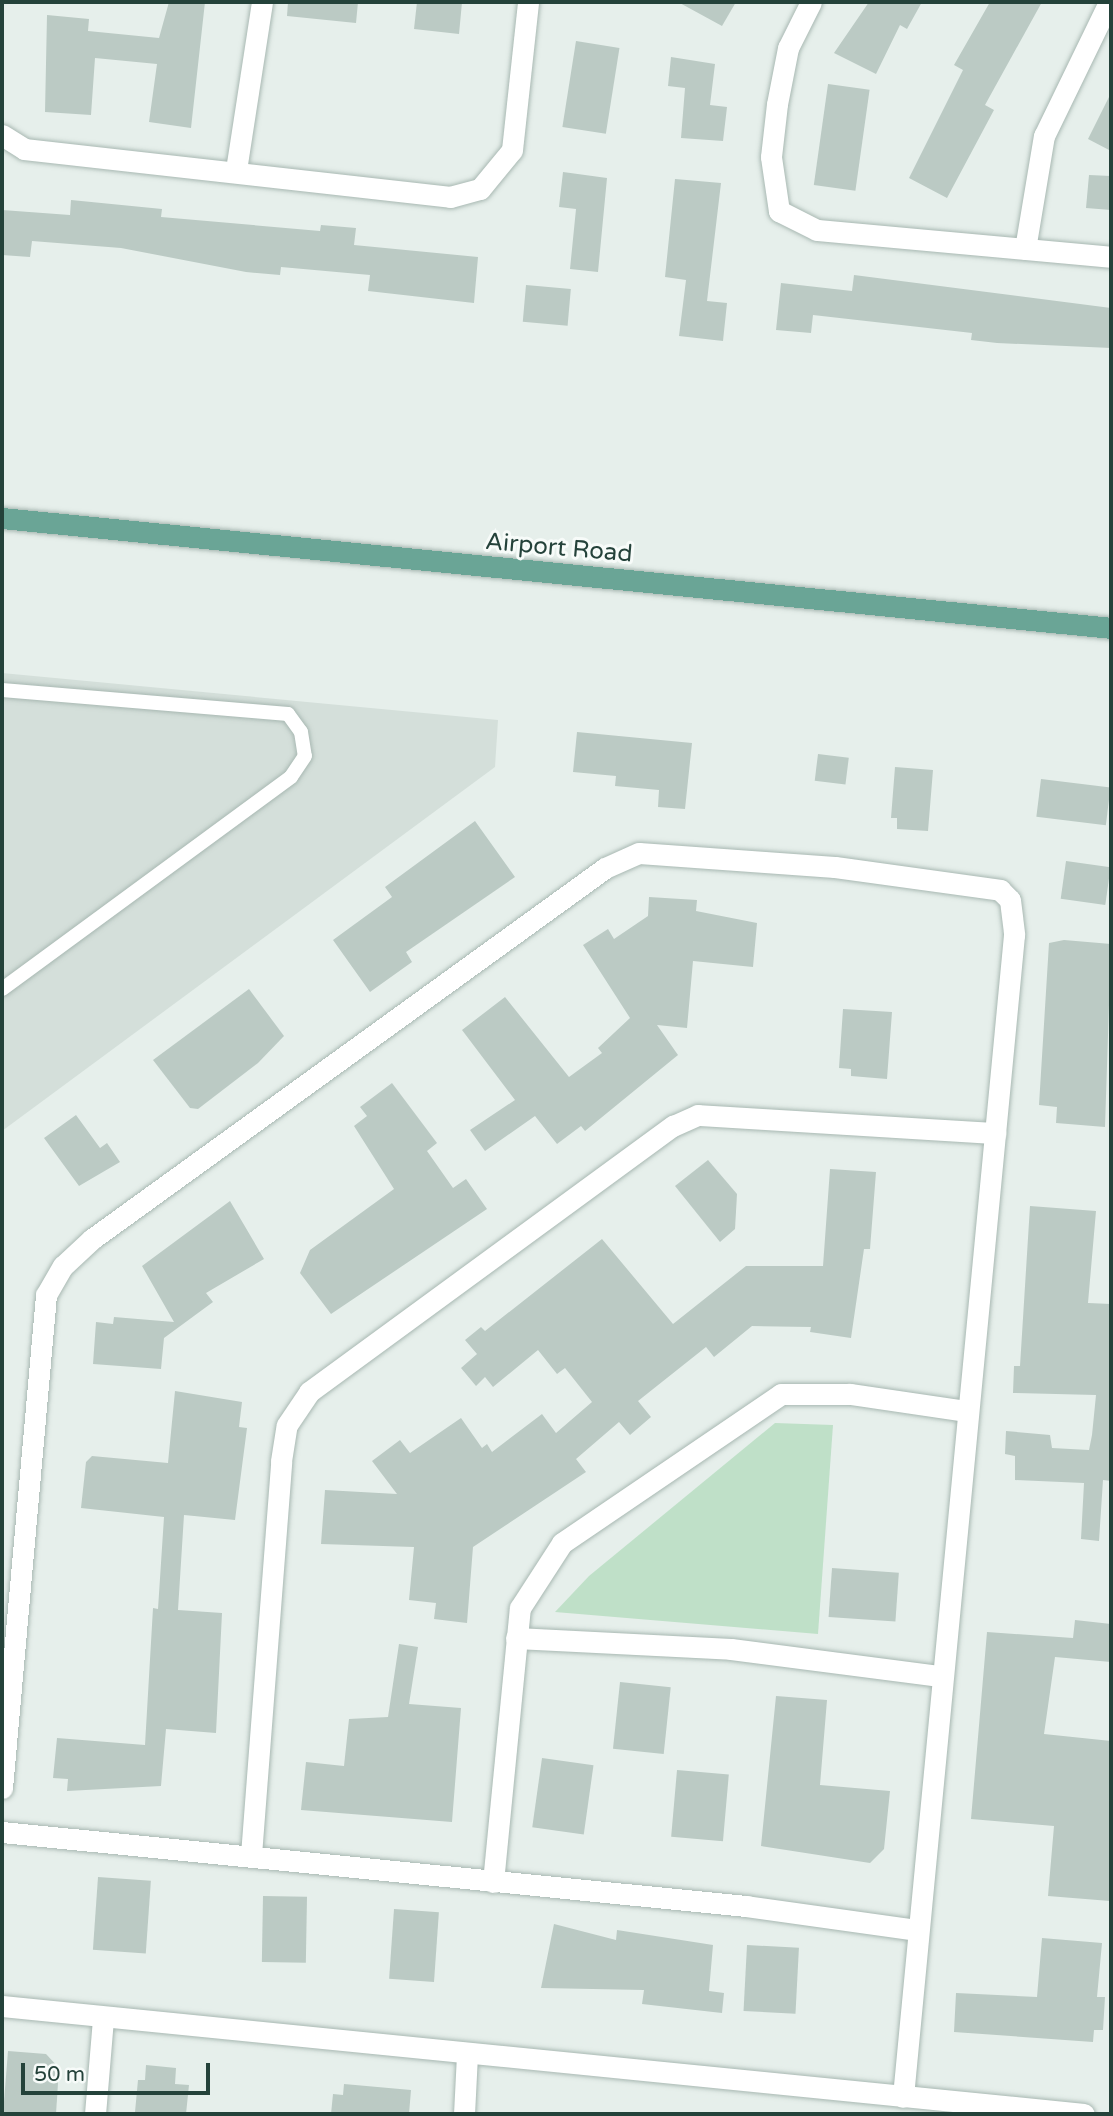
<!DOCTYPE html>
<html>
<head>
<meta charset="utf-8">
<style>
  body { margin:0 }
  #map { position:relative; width:1113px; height:2116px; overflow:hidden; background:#e6efeb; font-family:"Varela Round",sans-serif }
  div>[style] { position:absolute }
  .built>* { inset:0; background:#d4dfda }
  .green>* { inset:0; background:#bfe0c8 }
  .building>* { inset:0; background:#bbcac4; transform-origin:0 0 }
  .roads { filter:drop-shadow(0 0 2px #a8b8b2) drop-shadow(0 0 2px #a8b8b2) }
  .lane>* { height:14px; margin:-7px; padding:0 7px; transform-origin:7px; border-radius:7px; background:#fff }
  .street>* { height:21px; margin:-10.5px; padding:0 10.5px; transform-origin:10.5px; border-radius:10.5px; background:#fff }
  .primary>* { height:21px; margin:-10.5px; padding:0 10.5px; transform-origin:10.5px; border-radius:10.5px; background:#6aa596 }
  span { translate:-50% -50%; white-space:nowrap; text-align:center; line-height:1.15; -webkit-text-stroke:6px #f7fbf9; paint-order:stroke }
  .street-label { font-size:24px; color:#24423a }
  .frame { position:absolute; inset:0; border:4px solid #24423a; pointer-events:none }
  .scale { position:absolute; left:21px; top:2063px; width:189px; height:32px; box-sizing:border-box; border:4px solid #24423a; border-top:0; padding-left:9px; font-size:21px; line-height:24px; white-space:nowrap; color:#24423a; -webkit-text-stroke:5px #f7fbf9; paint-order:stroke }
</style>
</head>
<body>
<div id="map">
  <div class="built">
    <div style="clip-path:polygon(2px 673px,498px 720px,495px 767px,2px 1131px)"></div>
  </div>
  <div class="green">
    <div style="clip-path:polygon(775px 1423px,833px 1425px,818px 1634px,555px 1612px,589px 1576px)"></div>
  </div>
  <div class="building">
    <div style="clip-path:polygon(169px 2px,205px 2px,191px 128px,149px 122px,157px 64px,95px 58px,91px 115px,45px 112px,47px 15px,89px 19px,88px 31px,159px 38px)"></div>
    <div style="clip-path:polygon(288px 2px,358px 2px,356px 23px,287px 16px)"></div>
    <div style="clip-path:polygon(417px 2px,462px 2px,459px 34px,414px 29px)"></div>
    <div style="clip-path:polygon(678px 2px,736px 2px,722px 26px)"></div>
    <div style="clip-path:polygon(869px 2px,922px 2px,907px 29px,900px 25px,876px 74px,834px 53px)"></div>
    <div style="clip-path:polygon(990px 2px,1042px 2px,985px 105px,994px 110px,947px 198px,909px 178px,963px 70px,954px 65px)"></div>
    <div style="left:576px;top:41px;width:44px;height:87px;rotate:9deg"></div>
    <div style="clip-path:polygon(671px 57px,715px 64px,710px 105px,727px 107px,723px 141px,681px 138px,685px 88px,668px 86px)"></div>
    <div style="left:828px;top:84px;width:42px;height:102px;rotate:8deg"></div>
    <div style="clip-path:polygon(1111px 93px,1111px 151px,1088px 139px)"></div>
    <div style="clip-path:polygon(563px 172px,607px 178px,598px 272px,570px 269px,576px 209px,559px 207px)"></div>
    <div style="clip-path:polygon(1089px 175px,1111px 176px,1111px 210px,1086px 208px)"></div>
    <div style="clip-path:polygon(675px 179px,721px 183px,707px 301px,727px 303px,723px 341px,679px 336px,686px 280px,665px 277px)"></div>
    <div style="clip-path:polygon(71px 200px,162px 209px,161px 217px,320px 231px,321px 225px,356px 228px,354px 245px,478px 257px,474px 303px,368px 291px,370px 275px,281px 267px,280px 275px,246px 272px,121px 248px,32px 241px,30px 257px,2px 255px,2px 210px,70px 215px)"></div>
    <div style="clip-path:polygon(854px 275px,1111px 308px,1111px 348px,997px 343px,971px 340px,972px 333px,813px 315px,811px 333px,776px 330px,781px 283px,852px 291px)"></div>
    <div style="left:526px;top:285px;width:45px;height:37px;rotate:5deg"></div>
    <div style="clip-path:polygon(577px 732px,692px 743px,685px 809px,658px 807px,659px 790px,615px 786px,616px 776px,573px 772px)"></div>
    <div style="left:818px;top:754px;width:31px;height:27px;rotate:7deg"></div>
    <div style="clip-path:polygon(895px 767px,933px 770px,928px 831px,897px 829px,897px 818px,891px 818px)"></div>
    <div style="left:1041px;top:779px;width:70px;height:38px;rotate:7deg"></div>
    <div style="clip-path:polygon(475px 821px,515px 877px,406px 952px,412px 962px,370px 992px,333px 940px,392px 897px,385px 887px)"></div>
    <div style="left:1066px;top:861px;width:45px;height:38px;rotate:8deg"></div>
    <div style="clip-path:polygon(649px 897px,697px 900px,696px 911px,757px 923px,753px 967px,693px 961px,687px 1028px,657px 1025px,678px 1055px,585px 1131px,581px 1126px,557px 1144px,535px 1116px,485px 1151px,470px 1130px,515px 1100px,462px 1030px,505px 997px,569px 1077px,602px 1053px,598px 1048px,630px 1018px,583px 945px,608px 929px,614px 939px,648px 916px)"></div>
    <div style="clip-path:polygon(1064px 940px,1111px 944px,1105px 1127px,1056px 1123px,1057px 1107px,1039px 1105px,1049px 943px)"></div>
    <div style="clip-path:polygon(249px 989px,284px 1036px,258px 1063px,198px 1109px,190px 1108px,153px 1060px)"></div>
    <div style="clip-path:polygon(843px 1009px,892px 1012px,887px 1079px,851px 1076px,851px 1069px,839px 1068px)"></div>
    <div style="clip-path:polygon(392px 1083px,437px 1143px,427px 1151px,453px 1188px,466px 1179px,487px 1209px,331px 1314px,300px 1273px,310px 1250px,394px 1189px,354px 1126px,367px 1116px,360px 1107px)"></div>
    <div style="clip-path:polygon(76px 1115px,100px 1148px,107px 1143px,120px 1162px,79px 1186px,44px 1138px)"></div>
    <div style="clip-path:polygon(708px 1160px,737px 1194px,735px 1229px,720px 1242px,675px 1186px)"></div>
    <div style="clip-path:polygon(830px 1169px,876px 1172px,870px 1249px,864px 1249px,851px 1338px,810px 1332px,811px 1327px,752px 1326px,714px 1357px,706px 1347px,638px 1401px,651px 1417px,630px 1435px,619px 1422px,576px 1459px,586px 1472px,473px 1547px,467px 1623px,434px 1619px,436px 1603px,409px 1600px,414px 1547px,321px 1544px,325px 1490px,397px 1494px,372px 1461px,400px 1440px,410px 1453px,461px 1418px,482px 1448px,487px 1444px,492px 1452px,542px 1414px,556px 1433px,592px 1402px,565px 1368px,557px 1374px,538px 1350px,493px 1387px,485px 1377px,476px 1386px,461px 1368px,477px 1354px,465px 1340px,481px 1327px,485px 1331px,602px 1239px,673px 1324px,746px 1266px,823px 1266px)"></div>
    <div style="clip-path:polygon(230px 1201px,264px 1259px,206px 1293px,213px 1302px,164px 1338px,161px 1369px,93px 1364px,96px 1322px,113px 1324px,114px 1317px,174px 1322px,142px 1266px)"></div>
    <div style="clip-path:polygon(1030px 1206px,1096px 1211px,1088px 1303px,1111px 1304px,1111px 1481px,1103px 1480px,1099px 1541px,1081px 1539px,1084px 1483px,1015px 1480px,1015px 1456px,1005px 1454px,1006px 1431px,1050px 1435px,1052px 1448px,1089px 1450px,1092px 1435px,1096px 1395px,1013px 1393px,1014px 1366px,1020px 1366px)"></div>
    <div style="clip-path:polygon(175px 1391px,242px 1402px,239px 1427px,247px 1428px,235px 1520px,184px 1515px,178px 1610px,222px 1613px,216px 1733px,166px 1729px,161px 1786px,67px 1791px,68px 1779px,53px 1778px,57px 1738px,145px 1745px,153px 1608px,158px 1609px,164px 1517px,81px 1508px,86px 1462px,92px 1456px,168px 1463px)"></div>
    <div style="left:832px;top:1568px;width:67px;height:49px;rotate:4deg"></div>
    <div style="clip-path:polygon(1075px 1620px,1111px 1624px,1111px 1662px,1055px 1657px,1044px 1734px,1111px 1741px,1110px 1901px,1048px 1896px,1054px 1826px,971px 1819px,987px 1632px,1073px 1638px)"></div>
    <div style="clip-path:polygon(399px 1644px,418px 1647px,409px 1704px,461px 1708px,452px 1822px,301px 1810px,306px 1762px,344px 1766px,349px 1719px,388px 1717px)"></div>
    <div style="left:620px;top:1682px;width:51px;height:67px;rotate:6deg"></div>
    <div style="clip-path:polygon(776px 1696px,827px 1700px,820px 1785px,890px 1791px,884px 1849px,870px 1863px,761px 1846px)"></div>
    <div style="left:542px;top:1758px;width:52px;height:70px;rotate:8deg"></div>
    <div style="left:677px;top:1770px;width:52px;height:67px;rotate:5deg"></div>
    <div style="left:98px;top:1877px;width:53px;height:73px;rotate:4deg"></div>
    <div style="left:263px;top:1896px;width:44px;height:66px;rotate:1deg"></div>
    <div style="left:394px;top:1909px;width:45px;height:70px;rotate:4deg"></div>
    <div style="clip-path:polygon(554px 1924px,616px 1940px,617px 1930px,713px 1945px,709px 1991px,724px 1993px,722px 2013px,642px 2004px,644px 1990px,541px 1988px)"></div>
    <div style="clip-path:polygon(1042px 1938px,1102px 1943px,1097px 1997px,1105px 1997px,1103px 2030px,1094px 2030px,1093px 2042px,954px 2032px,956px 1993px,1037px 1997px)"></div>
    <div style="left:747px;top:1945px;width:52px;height:66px;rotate:3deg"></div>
    <div style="clip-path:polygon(8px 2051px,46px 2054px,59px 2068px,56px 2114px,3px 2114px)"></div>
    <div style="clip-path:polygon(146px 2065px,176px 2068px,175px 2084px,189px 2085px,186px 2114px,135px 2112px,138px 2080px,145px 2080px)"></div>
    <div style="clip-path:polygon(344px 2084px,411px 2090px,409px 2114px,331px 2114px,333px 2094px,343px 2095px)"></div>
  </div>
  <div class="roads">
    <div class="lane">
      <div style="left:2px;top:690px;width:287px;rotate:4.8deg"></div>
      <div style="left:288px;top:714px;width:22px;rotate:54deg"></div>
      <div style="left:301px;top:732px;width:24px;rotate:81deg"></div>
      <div style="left:305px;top:756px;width:25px;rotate:124deg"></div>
      <div style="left:291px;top:777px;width:358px;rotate:143.7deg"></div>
    </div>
    <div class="street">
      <div style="left:811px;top:2px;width:51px;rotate:116.6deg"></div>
      <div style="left:788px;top:48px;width:57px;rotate:101.1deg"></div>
      <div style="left:777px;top:104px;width:53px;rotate:96.5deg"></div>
      <div style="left:771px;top:157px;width:55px;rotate:81.6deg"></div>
      <div style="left:779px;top:211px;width:42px;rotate:26.6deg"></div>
      <div style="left:817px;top:230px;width:295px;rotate:5.2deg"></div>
      <div style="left:2px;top:135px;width:26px;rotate:32deg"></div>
      <div style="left:24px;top:149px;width:429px;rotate:6.4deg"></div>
      <div style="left:450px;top:197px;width:31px;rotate:-15deg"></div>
      <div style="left:480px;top:189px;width:50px;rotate:-50.6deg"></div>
      <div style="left:512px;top:150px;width:149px;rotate:-83.8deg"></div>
      <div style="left:236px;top:170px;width:170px;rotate:-81.2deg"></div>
      <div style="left:1025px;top:249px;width:115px;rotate:-80.5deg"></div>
      <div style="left:1044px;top:136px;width:149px;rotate:-64.1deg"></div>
      <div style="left:516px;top:1638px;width:215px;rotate:2.9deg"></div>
      <div style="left:731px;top:1649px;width:211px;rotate:7.4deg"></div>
      <div style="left:2px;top:1788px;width:495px;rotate:-84.9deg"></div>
      <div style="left:46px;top:1295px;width:34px;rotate:-60deg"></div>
      <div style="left:63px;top:1266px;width:40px;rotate:-43deg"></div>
      <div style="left:92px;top:1239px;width:633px;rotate:-35.87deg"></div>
      <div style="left:605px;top:868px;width:37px;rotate:-24deg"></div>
      <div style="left:639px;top:853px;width:196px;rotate:4.1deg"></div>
      <div style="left:835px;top:867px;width:167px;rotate:7.9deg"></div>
      <div style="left:1000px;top:890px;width:14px;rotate:45deg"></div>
      <div style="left:1010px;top:900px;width:35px;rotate:83deg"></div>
      <div style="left:1014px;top:935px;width:1167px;rotate:95.46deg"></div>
      <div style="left:2px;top:1832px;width:748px;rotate:5.68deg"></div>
      <div style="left:746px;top:1906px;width:172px;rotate:8deg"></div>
      <div style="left:251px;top:1855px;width:395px;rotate:-85.6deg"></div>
      <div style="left:281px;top:1461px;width:36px;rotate:-81deg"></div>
      <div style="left:287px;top:1425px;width:40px;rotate:-56deg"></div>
      <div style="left:309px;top:1392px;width:451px;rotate:-36.2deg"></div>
      <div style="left:673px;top:1126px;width:27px;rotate:-24deg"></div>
      <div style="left:698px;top:1115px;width:298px;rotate:3.5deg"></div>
      <div style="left:493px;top:1882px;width:275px;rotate:-84.4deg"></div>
      <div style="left:520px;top:1608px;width:77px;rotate:-57.1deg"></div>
      <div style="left:562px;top:1543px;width:265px;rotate:-34.2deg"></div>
      <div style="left:781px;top:1394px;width:69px"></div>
      <div style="left:850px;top:1394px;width:118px;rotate:8.3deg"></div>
      <div style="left:2px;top:2006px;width:1087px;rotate:5.7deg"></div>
      <div style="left:95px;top:2114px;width:96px;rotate:-85.2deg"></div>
      <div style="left:464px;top:2114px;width:59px;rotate:-87.1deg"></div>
    </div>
    <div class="primary">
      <div style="left:2px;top:518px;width:1114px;rotate:5.66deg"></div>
    </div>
  </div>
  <div class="street-label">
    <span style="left:559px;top:548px;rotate:5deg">Airport Road</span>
  </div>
  <div class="frame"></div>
  <div class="scale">50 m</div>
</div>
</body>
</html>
